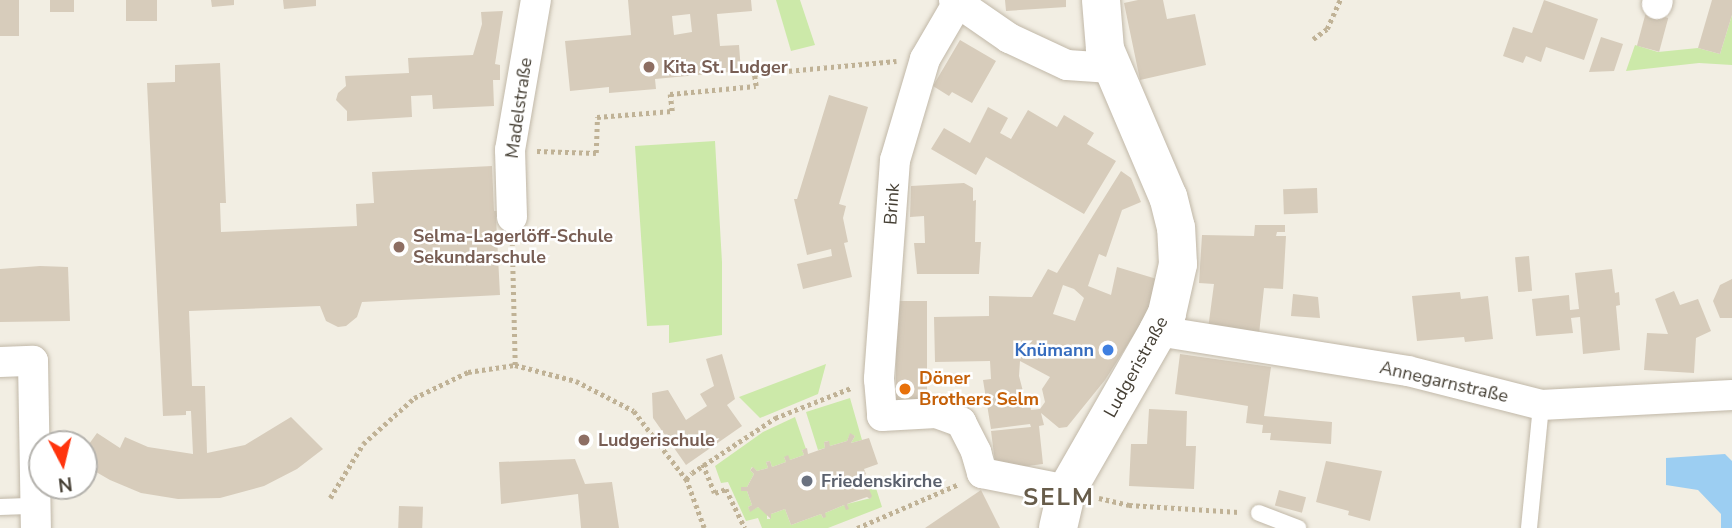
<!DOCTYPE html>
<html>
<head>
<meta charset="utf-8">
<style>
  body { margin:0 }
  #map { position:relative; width:1732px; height:528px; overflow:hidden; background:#f2eee3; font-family:"Nunito Sans",sans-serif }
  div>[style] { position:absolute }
  .green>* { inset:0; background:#cce9a9 }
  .water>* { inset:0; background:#9ccef2 }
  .building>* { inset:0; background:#d7ccbb; transform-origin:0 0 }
  .path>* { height:4.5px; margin-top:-2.25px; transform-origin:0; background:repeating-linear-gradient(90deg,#c0b296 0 3.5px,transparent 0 7px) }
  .roads { filter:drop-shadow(0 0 2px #c1b8a8) drop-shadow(0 0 2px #c1b8a8) }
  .service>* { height:16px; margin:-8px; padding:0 8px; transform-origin:8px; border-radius:8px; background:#fff }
  .minor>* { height:30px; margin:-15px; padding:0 15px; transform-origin:15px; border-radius:15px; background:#fff }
  .tertiary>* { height:38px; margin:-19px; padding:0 19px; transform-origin:19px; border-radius:19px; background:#fff }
  .dots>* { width:19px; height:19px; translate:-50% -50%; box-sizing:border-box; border:4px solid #fff; border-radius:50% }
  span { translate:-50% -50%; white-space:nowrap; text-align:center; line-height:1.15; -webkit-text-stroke:5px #fff; paint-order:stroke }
  .education-label { font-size:18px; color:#785e54; font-weight:700 }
  .left { translate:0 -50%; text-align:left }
  .street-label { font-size:18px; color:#443e33 }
  .shop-label { font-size:18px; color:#366cbe; font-weight:700 }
  .right { translate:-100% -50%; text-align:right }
  .food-label { font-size:18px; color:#c56008; font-weight:700 }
  .worship-label { font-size:18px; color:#5b616d; font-weight:700 }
  .district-label { font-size:24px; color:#675c4a; font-weight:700; letter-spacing:2px }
  .north { position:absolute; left:28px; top:430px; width:70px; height:70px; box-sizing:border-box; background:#fff; border:2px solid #b4b2ad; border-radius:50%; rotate:173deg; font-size:19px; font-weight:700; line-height:28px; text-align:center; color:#443e33 }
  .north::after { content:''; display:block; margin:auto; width:24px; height:32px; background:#ff340d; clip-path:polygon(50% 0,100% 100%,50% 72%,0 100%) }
</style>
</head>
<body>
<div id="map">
  <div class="green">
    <div style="clip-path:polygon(776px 0,800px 0,815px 45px,791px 51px)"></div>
    <div style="clip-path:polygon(1732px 15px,1732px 65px,1699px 63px,1626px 71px,1635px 45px,1658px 52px,1698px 48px,1720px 54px)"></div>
    <div style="clip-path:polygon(715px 141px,722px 262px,722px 335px,669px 343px,669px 325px,647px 326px,635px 146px)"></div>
    <div style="clip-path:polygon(826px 364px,818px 394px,760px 418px,739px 397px)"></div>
    <div style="clip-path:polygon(850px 398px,862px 440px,851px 443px,855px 436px,850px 434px,847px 441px,830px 446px,828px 441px,824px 442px,825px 448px,818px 450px,806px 412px)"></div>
    <div style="clip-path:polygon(795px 417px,806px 449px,802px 450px,804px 455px,790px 460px,784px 457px,786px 462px,772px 467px,770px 461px,766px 462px,768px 468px,757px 471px,752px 467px,750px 470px,754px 474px,747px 487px,742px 487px,742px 491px,747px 491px,752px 505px,748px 507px,750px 511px,758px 507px,767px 513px,767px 519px,770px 519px,771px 514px,785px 509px,791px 525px,821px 514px,823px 518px,825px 513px,844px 505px,848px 509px,847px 504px,871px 498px,867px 487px,875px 485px,882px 507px,828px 528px,762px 528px,758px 518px,746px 521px,728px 482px,721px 483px,715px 466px,763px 432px)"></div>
  </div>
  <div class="water">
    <div style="clip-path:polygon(1725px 454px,1732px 461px,1732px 528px,1721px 528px,1721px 514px,1698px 490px,1666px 485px,1666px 458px)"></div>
  </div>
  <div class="building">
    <div style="left:0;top:0;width:19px;height:36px"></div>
    <div style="left:50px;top:0;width:24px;height:12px"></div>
    <div style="left:126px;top:0;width:31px;height:21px"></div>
    <div style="clip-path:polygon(211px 0,234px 0,234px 5px,212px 7px)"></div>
    <div style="clip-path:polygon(283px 0,316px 0,316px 6px,284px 9px)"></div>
    <div style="clip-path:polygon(evenodd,628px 0,751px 0,752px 11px,717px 14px,720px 46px,739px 45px,741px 71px,655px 79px,656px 89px,609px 93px,609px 87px,570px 91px,565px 41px,631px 35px,628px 0,690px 14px,692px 32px,674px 35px,672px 16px,690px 14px)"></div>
    <div style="clip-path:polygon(1005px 0,1066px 0,1066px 7px,1006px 11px)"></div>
    <div style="clip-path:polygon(1138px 0,1163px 0,1167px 19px,1195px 14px,1206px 65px,1140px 80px,1124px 3px)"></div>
    <div style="clip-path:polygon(1544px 0,1598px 19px,1584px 60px,1546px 47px,1541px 62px,1526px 56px,1523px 63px,1503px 56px,1513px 27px,1532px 33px)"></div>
    <div style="clip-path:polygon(1712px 0,1732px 0,1732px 15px,1720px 54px,1698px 48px)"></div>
    <div style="clip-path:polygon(503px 11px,495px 64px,500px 65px,500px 80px,493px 80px,494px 106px,433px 109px,432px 95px,411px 96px,412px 117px,347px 121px,347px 111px,336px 100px,338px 93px,346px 86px,345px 76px,409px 73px,408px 58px,473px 55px,482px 24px,481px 12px)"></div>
    <div style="left:1646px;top:12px;width:23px;height:35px;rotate:15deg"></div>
    <div style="clip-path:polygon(1601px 37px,1623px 44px,1614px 71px,1589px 72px)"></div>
    <div style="clip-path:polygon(960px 40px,996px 61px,972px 103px,952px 92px,949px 96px,933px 86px)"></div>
    <div style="clip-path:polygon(220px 63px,226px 203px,220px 203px,221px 232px,357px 226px,356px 204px,374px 203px,372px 172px,492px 166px,494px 211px,498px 211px,498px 216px,496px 217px,500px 295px,362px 302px,357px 317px,346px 326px,338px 327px,326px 321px,320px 306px,189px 311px,192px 386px,205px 386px,207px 453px,245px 445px,291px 417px,323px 449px,297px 469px,264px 486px,220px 498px,178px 499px,141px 493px,110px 480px,84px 465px,84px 451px,97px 433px,120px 448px,125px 437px,148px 447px,193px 454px,191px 411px,186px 411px,186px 415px,163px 416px,147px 83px,175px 82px,175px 65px)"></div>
    <div style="clip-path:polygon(829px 95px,868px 107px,839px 204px,846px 206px,843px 218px,848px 242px,844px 243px,852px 277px,803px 289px,797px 264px,832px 256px,831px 249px,807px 255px,794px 199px,797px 199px)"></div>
    <div style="clip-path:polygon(988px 107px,1008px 118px,1000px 133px,1011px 139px,1028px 110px,1057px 127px,1064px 115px,1094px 133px,1087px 144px,1116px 161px,1084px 214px,986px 157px,976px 175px,931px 149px,944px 128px,970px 143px)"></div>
    <div style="clip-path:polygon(evenodd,1121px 171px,1131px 178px,1141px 202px,1122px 210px,1106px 257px,1099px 254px,1088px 286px,1111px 295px,1117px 267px,1160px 280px,1146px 316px,1105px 380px,1067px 427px,1059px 428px,1041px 413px,1044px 425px,1039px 426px,1043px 464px,996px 470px,991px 431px,1031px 427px,1030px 424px,991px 429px,983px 380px,991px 379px,990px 361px,935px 362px,934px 317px,989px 316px,989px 296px,1032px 297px,1048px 269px,1057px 273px,1121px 171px,1063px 285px,1074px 289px,1084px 298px,1075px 321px,1053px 314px,1063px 285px,1121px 171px,1020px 361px,1050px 377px,1042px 389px,1045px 402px,1040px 409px,1031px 410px,1029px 398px,1025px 399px,1019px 376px,1020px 361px)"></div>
    <div style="clip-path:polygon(964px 183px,973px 188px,973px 201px,976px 200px,975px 242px,981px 242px,979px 274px,917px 274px,914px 243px,925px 243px,924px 216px,910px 217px,911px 186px)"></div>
    <div style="left:1317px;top:188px;width:25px;height:34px;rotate:88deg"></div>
    <div style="clip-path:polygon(1255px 225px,1285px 225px,1285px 232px,1277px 232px,1276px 236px,1286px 236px,1283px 289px,1264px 288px,1259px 334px,1208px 329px,1214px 284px,1199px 283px,1202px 235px,1254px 236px)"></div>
    <div style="left:1529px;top:256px;width:35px;height:14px;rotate:85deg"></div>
    <div style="clip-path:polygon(40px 266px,68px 267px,70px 321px,0 322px,0 269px)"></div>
    <div style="clip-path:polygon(1612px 269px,1615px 293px,1619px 292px,1620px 305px,1616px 306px,1620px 350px,1583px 354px,1580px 317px,1571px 318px,1573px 333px,1536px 336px,1532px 299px,1569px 295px,1570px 310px,1579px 309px,1575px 273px)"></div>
    <div style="clip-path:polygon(1732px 279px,1732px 318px,1720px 318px,1713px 301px,1720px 285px)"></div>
    <div style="clip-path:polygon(1674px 291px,1680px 305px,1698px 299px,1711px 331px,1696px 338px,1694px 373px,1644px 370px,1647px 333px,1668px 334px,1655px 299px)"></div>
    <div style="clip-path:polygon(1460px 292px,1461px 299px,1488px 296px,1493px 339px,1465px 342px,1464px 337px,1417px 341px,1412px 296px)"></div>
    <div style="clip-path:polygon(1293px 294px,1318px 297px,1320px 318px,1291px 316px)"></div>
    <div style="left:896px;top:301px;width:31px;height:100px"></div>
    <div style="clip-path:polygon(722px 354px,735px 399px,727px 405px,742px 426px,686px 465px,653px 418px,652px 393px,668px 390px,686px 420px,707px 406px,700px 394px,714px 386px,706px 359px)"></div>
    <div style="clip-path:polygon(1180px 354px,1271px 367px,1264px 416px,1332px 422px,1331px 444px,1270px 440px,1271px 433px,1262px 433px,1263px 425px,1246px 423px,1248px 406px,1175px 394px)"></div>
    <div style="clip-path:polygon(1149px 409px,1187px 411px,1186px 446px,1196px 446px,1194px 489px,1129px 486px,1131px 444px,1147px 444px)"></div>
    <div style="clip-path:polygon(850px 433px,855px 436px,851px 443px,869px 438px,878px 464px,864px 469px,866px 474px,863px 476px,872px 496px,870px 499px,867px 497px,847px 504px,849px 509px,846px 510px,844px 505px,825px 513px,826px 517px,823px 518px,821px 514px,791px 525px,785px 509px,771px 514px,771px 519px,758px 507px,750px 512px,748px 507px,752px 505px,747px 491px,741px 491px,741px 487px,747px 487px,754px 474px,750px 470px,753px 467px,757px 471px,768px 468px,766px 462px,770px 461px,772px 467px,786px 462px,784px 457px,788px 455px,790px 460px,804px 455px,802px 450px,807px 448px,808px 454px,825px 448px,824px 442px,829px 441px,830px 446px,847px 441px)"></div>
    <div style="clip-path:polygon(575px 459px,585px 484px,612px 482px,619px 528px,581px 528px,578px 494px,501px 504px,499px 462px)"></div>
    <div style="clip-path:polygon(1326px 461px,1382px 471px,1370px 521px,1348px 515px,1349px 511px,1316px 502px)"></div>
    <div style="clip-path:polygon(981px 490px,1000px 528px,925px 528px)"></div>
    <div style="left:1279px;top:490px;width:28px;height:16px;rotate:15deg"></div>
    <div style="left:399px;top:506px;width:24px;height:22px;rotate:2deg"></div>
  </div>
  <div class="path">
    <div style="left:1313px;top:39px;width:17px;rotate:-36deg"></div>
    <div style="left:1327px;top:29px;width:32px;rotate:-66deg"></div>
    <div style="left:537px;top:151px;width:59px;rotate:1.9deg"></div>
    <div style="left:596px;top:153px;width:36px;rotate:-88deg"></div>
    <div style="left:597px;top:117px;width:75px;rotate:-4.6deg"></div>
    <div style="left:672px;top:111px;width:17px;rotate:-97deg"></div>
    <div style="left:670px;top:94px;width:86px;rotate:-5.3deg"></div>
    <div style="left:756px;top:86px;width:12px;rotate:-99deg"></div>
    <div style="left:754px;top:74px;width:143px;rotate:-5.2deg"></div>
    <div style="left:515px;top:365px;width:63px;rotate:14.7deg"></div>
    <div style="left:576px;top:381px;width:65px;rotate:27.3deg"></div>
    <div style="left:634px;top:411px;width:86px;rotate:52.6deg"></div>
    <div style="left:703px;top:464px;width:31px;rotate:68deg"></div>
    <div style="left:715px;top:493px;width:12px;rotate:-20deg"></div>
    <div style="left:726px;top:489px;width:43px;rotate:64deg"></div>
    <div style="left:330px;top:498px;width:63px;rotate:-58.6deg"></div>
    <div style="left:363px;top:444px;width:69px;rotate:-42deg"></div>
    <div style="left:414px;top:398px;width:60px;rotate:-25.7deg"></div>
    <div style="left:468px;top:372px;width:48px;rotate:-8.5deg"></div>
    <div style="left:515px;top:365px;width:120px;rotate:-91.4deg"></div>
    <div style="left:1099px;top:498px;width:31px;rotate:13deg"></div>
    <div style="left:1129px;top:505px;width:110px;rotate:3.6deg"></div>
    <div style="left:704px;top:528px;width:52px;rotate:-110.2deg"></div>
    <div style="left:686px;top:479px;width:8px;rotate:-45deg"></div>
    <div style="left:692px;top:473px;width:100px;rotate:-33.5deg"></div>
    <div style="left:775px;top:418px;width:82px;rotate:-21.5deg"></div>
    <div style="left:857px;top:528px;width:111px;rotate:-23.3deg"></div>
  </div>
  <div class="roads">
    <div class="service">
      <div style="left:0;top:507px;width:35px;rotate:-2deg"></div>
      <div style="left:1259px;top:513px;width:42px;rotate:21deg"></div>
      <div style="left:1529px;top:528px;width:124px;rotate:-84.4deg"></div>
    </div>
    <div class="minor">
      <div style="left:954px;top:0;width:67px;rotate:34.6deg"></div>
      <div style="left:1009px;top:38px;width:64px;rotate:25deg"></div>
      <div style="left:1067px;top:65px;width:44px;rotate:3.9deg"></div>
      <div style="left:957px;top:4px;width:64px;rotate:120.2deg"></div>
      <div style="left:925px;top:59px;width:105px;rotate:106.5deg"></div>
      <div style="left:895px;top:160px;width:220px;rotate:94.2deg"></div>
      <div style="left:879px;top:379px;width:37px;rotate:85deg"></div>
      <div style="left:882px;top:416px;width:54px;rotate:-3.2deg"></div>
      <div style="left:936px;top:413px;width:27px;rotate:20deg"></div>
      <div style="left:961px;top:422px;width:34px;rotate:63deg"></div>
      <div style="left:976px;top:452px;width:22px;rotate:74deg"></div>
      <div style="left:982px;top:473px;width:87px;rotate:11.3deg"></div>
      <div style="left:1657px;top:4px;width:4px;rotate:-76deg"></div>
      <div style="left:512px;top:217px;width:67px;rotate:-91.7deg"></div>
      <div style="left:510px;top:150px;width:152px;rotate:-80.2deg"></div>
      <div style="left:1158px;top:331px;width:253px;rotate:9.1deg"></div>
      <div style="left:1408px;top:371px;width:137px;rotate:14.3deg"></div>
      <div style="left:1541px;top:405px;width:191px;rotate:-3deg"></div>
      <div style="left:0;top:362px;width:33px;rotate:-2deg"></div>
      <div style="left:33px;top:361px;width:167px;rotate:89deg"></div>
    </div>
    <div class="tertiary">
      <div style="left:1058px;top:528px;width:39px;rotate:-77deg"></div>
      <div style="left:1067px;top:490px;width:183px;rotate:-60.2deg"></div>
      <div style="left:1158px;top:331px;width:20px;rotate:-63deg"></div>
      <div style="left:1167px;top:313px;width:50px;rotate:-77.3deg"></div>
      <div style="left:1178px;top:264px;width:36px;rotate:-93deg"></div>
      <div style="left:1176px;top:228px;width:32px;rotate:-104deg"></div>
      <div style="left:1168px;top:197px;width:161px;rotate:-113.1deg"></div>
      <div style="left:1105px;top:49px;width:49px;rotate:-94.7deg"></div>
    </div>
  </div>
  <div class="dots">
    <div style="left:649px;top:67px;background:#8d6e63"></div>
    <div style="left:399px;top:247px;background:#8d6e63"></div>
    <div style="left:1108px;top:350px;background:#3f7fe0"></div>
    <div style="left:905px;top:389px;background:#e8710a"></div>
    <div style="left:584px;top:440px;background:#8d6e63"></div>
    <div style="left:807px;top:481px;background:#6b7280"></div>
  </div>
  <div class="education-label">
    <span class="left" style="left:663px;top:67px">Kita St. Ludger</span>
    <span class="left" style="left:413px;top:247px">Selma-Lagerlöff-Schule<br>Sekundarschule</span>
    <span class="left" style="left:598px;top:440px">Ludgerischule</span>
  </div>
  <div class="street-label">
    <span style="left:519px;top:108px;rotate:-82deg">Madelstraße</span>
    <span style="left:892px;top:204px;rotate:-86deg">Brink</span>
    <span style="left:1136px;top:367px;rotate:-61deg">Ludgeristraße</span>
    <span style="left:1444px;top:382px;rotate:13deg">Annegarnstraße</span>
  </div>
  <div class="shop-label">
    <span class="right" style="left:1094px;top:350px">Knümann</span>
  </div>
  <div class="food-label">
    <span class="left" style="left:919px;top:389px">Döner<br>Brothers Selm</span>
  </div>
  <div class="worship-label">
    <span class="left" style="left:821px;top:481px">Friedenskirche</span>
  </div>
  <div class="district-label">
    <span style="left:1059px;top:498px">SELM</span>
  </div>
  <div class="north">N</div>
</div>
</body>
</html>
